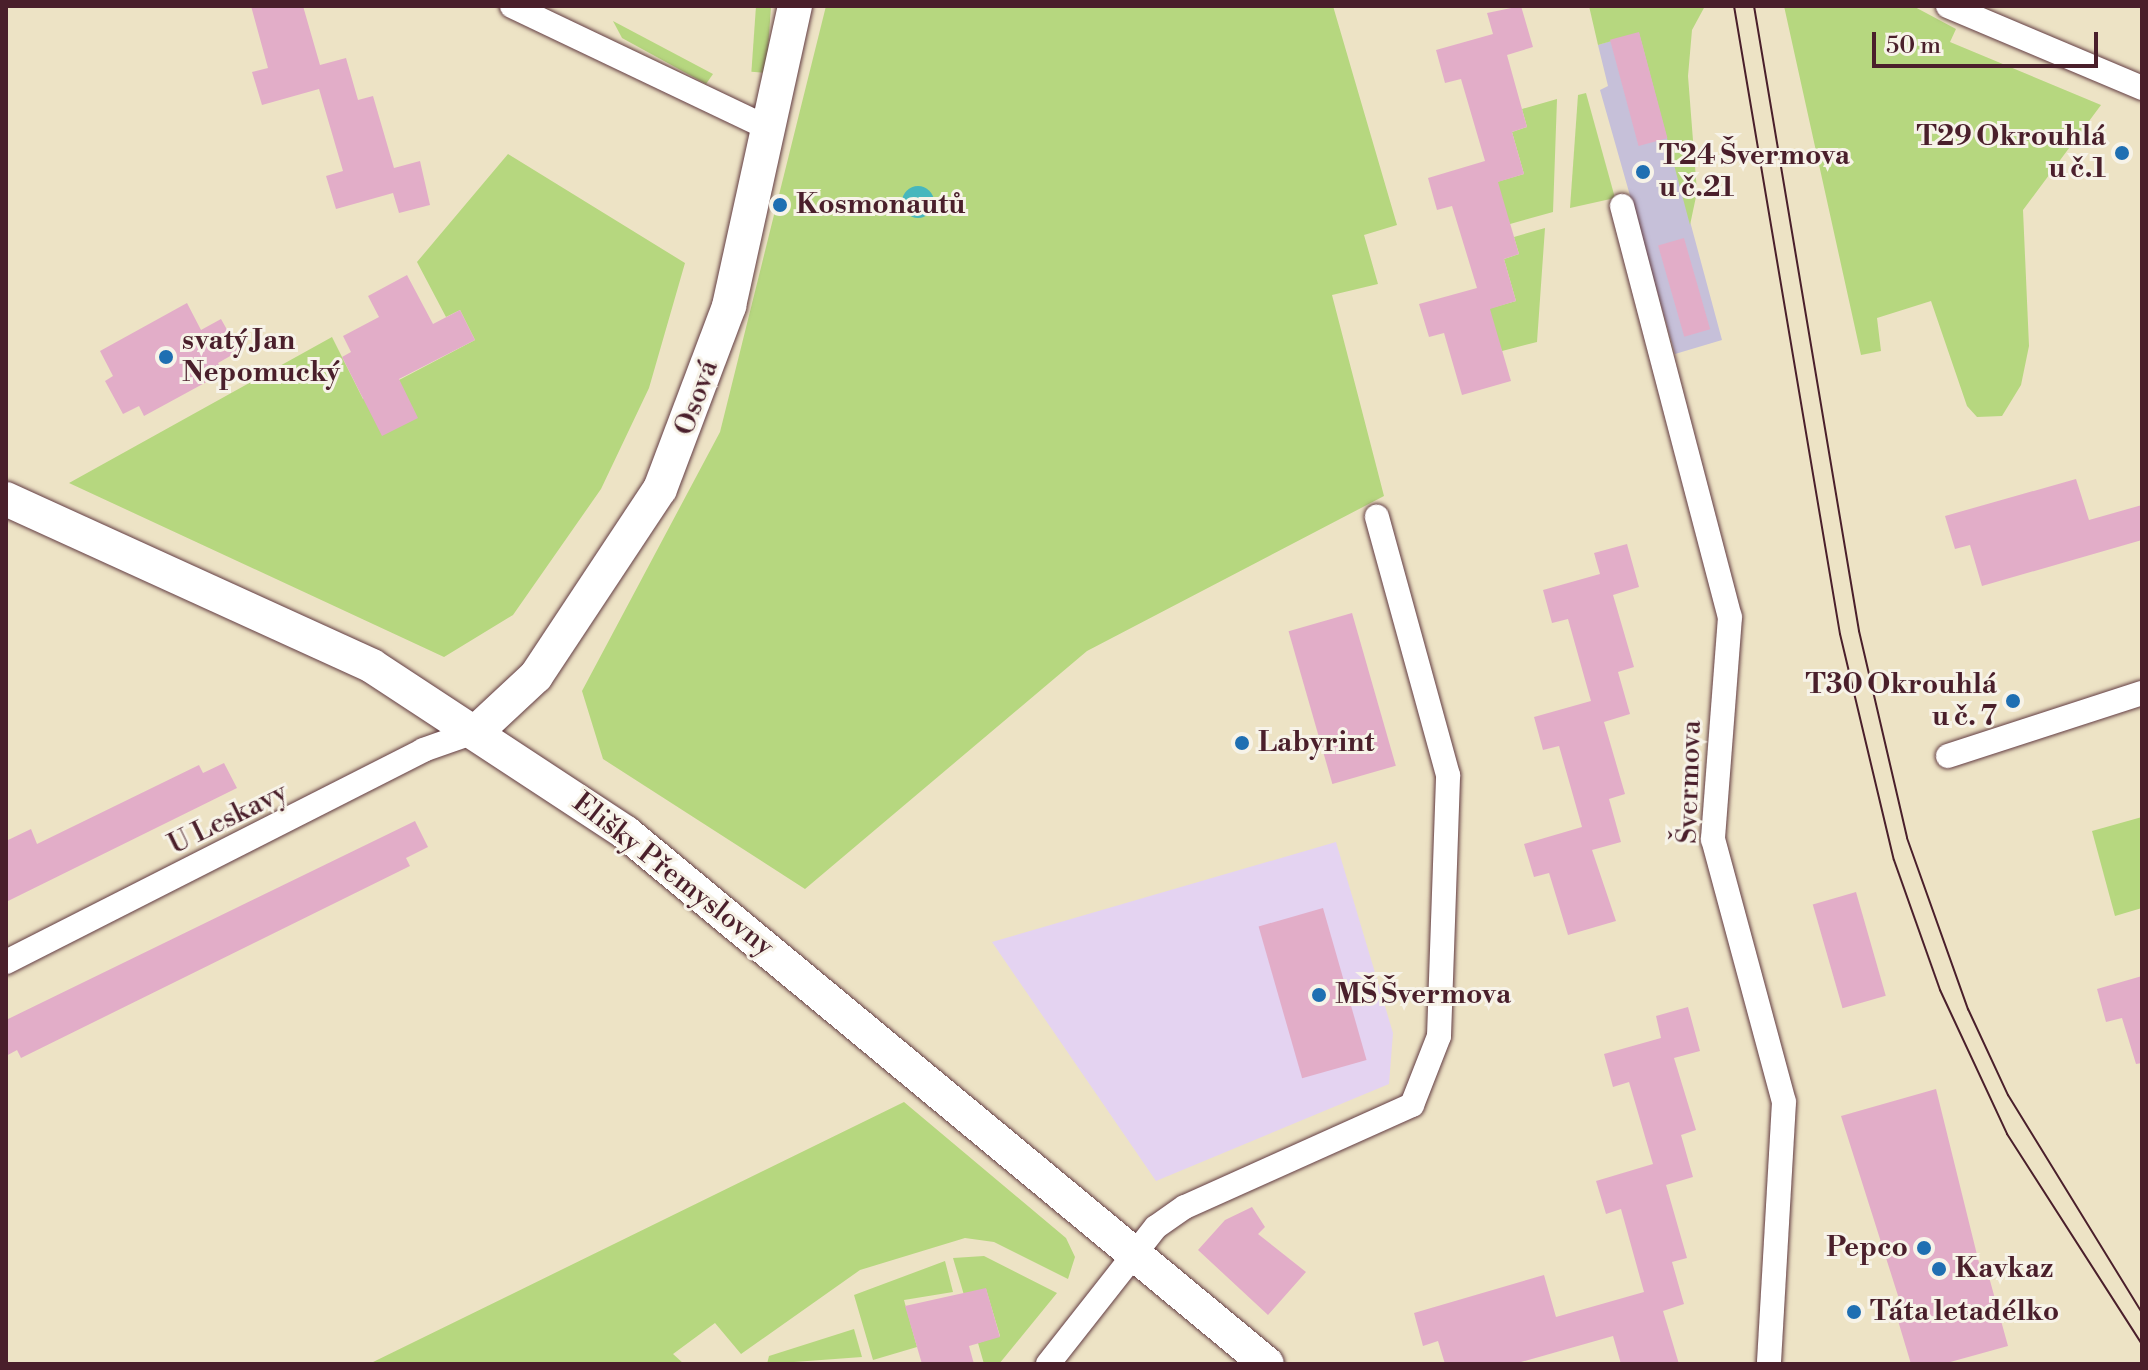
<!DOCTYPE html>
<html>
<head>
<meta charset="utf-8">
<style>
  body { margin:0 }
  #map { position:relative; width:2148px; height:1370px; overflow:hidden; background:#ede3c5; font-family:"Libre Bodoni",serif }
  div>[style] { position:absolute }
  .built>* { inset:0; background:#e4d3f1 }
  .industrial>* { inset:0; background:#c6c0d9 }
  .green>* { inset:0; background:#b6d77f; transform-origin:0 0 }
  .water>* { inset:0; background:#47b7bd }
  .round { border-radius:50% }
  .building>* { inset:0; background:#e2adc8; transform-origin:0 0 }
  .roads { filter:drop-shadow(0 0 2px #623c42) drop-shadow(0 0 2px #623c42) }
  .street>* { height:24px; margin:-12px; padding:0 12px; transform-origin:12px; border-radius:12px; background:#fff }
  .secondary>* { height:34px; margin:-17px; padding:0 17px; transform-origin:17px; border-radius:17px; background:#fff }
  .tram>* { height:2px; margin:-1px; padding:0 1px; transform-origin:1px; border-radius:1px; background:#4a1f2b }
  .dots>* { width:22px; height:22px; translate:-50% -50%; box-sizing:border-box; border:4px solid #f7f3e8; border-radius:50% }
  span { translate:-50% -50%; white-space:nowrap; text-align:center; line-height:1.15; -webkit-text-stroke:6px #f7f3e8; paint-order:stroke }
  .poi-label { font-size:28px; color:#4a1f2b; font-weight:700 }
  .right { translate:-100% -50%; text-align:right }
  .left { translate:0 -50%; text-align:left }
  .street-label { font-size:28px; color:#4a1f2b }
  .frame { position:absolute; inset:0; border:8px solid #4a1f2b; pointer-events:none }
  .scale { position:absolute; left:1872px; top:32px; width:226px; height:36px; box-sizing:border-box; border:4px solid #4a1f2b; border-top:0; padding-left:10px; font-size:24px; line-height:28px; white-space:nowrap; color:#4a1f2b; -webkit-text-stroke:6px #f7f3e8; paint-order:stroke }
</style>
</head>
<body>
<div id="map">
  <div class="built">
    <div style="clip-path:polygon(1336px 842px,1393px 1033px,1389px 1084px,1156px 1181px,992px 942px)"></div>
  </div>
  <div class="industrial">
    <div style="clip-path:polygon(1639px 32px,1722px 340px,1675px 354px,1600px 90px,1608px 86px,1598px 45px)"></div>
  </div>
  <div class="green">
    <div style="left:756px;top:6px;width:15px;height:66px;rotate:4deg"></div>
    <div style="clip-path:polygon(826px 6px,1333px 6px,1397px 225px,1364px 235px,1378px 284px,1332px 295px,1384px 496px,1087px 651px,805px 889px,603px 759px,582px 691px,720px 432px)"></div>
    <div style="clip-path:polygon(1589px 6px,1705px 6px,1692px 30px,1688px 76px,1697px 192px,1690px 225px,1639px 33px,1598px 45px)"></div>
    <div style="clip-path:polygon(1784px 6px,1913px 6px,1956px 29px,1950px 42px,2101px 105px,2023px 210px,2029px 346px,2021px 385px,2002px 416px,1977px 417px,1967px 406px,1931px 301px,1877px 318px,1881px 351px,1861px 355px)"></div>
    <div style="clip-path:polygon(613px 21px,713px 74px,706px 84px,622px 38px)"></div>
    <div style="clip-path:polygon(1586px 93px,1615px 198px,1570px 208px,1578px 95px)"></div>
    <div style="clip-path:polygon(1557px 99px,1553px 212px,1510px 224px,1493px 183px,1524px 174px,1512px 132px,1527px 127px,1522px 109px)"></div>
    <div style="clip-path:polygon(508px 154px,685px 263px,649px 388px,601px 489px,513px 615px,444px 657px,69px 483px,332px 337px,363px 399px,475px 340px,460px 310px,446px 317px,417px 262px)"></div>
    <div style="clip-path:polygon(1545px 228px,1537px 342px,1502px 351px,1484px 310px,1516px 301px,1504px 259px,1519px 254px,1514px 237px)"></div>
    <div style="clip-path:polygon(2142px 817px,2142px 908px,2115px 916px,2092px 831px)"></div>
    <div style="clip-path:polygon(904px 1102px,1066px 1238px,1075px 1257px,1068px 1279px,994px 1242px,965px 1238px,860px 1270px,741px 1354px,715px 1323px,673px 1354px,684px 1364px,369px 1364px)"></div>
    <div style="clip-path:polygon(984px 1256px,1057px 1293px,999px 1364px,984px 1364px,978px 1343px,1000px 1336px,986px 1289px,964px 1295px,953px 1258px)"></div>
    <div style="clip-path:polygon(945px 1261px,953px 1292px,904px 1300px,917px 1347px,873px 1360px,854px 1295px)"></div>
    <div style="clip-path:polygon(854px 1329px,862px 1357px,767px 1364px,769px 1356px)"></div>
  </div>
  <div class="water">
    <div class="round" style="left:902px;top:186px;width:32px;height:32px"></div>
  </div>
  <div class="building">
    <div style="clip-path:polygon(251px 6px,303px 6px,320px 65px,346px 58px,358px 100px,373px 96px,394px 168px,420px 161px,430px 205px,399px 213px,393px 193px,336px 209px,326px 176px,343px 171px,319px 89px,262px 105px,252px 72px,268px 68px)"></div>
    <div style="clip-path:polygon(1521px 6px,1533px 47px,1507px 55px,1527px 127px,1512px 132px,1524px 174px,1498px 182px,1519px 254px,1504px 259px,1516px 301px,1490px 309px,1511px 381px,1462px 395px,1444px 333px,1429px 337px,1419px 304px,1477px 288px,1452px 206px,1437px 210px,1428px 178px,1485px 161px,1461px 79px,1445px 83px,1436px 50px,1493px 34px,1487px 13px)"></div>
    <div style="left:1639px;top:32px;width:110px;height:30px;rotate:75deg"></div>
    <div style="left:1684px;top:238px;width:95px;height:27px;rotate:74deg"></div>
    <div style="clip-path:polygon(407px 275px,433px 324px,460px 310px,475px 340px,399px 379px,418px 418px,382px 436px,342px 357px,351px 352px,343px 336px,379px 317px,368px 296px)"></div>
    <div style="clip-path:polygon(187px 303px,201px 330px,221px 319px,239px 351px,218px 363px,223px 373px,144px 416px,139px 406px,123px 414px,105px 381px,113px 376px,100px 351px)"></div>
    <div style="clip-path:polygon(2076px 479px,2089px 520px,2142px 505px,2142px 540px,1982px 586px,1970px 545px,1955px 549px,1945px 516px)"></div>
    <div style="clip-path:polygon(1627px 544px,1639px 587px,1613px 595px,1634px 667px,1618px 672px,1630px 714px,1604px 722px,1625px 794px,1609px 799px,1621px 842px,1592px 850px,1616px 921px,1568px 935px,1549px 873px,1534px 877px,1524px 844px,1582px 827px,1559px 746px,1543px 750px,1534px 717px,1591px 701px,1568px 619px,1552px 623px,1543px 590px,1600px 574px,1594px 553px)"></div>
    <div style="left:1352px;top:613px;width:159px;height:66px;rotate:74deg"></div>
    <div style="clip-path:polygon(224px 763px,237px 788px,6px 902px,6px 841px,31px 829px,37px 844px,199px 765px,203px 773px)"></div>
    <div style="clip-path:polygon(415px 821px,428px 847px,406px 858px,410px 866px,21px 1058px,17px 1050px,6px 1056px,6px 1020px)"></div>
    <div style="left:1856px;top:892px;width:108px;height:45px;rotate:74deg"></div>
    <div style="left:1323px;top:908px;width:158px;height:67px;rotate:74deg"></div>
    <div style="clip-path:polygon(2142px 976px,2142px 1063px,2136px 1064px,2122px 1018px,2106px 1022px,2097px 989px)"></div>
    <div style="clip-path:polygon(1688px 1007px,1700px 1051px,1674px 1058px,1696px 1130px,1681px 1135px,1693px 1177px,1666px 1185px,1687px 1258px,1672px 1262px,1684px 1304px,1663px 1311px,1679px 1364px,1621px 1364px,1613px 1336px,1514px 1364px,1445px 1364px,1438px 1341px,1423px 1346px,1414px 1313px,1544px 1275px,1556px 1317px,1644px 1292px,1621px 1209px,1606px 1214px,1596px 1181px,1653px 1164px,1629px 1082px,1613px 1087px,1604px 1054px,1661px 1038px,1656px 1016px)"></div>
    <div style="clip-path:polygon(1936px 1089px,1983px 1279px,1989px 1277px,2008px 1346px,1943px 1364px,1911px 1364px,1893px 1304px,1900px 1302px,1841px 1116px)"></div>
    <div style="clip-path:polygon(1252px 1207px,1265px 1227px,1258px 1234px,1306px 1272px,1268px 1315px,1198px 1250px,1225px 1220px)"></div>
    <div style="clip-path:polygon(986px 1288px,1000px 1337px,969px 1346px,974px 1364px,922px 1364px,905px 1306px)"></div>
  </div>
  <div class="roads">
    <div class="street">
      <div style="left:512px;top:6px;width:284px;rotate:25.5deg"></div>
      <div style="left:1948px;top:6px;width:211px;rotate:22.9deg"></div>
      <div style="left:1622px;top:206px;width:425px;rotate:75.3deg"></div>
      <div style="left:1730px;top:617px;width:223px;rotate:94.4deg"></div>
      <div style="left:1713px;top:839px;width:272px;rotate:74.9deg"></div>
      <div style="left:1784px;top:1102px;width:262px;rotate:93.3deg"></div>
      <div style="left:1948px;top:756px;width:204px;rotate:-18deg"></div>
      <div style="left:6px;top:962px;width:468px;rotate:-26.9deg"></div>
      <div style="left:423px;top:750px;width:57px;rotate:-19.4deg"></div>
      <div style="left:1048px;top:1364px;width:174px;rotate:-51.8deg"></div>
      <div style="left:1156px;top:1227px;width:35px;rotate:-35deg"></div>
      <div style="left:1185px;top:1207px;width:249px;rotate:-24.2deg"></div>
      <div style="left:1412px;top:1105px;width:74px;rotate:-68.6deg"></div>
      <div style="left:1439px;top:1036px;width:261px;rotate:-88deg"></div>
      <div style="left:1448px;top:775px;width:268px;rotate:-105.4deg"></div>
    </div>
    <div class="secondary">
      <div style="left:6px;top:499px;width:402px;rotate:24.5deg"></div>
      <div style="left:372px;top:666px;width:304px;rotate:33.3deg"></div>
      <div style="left:626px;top:833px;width:832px;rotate:39.64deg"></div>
      <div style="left:477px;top:731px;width:81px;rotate:-43deg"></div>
      <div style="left:536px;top:676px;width:224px;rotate:-56.5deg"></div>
      <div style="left:660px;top:489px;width:196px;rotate:-69.3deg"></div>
      <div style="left:729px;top:306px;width:307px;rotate:-77.6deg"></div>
    </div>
  </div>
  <div class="tram">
    <div style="left:1734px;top:6px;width:637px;rotate:80.42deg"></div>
    <div style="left:1840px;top:634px;width:232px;rotate:76.6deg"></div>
    <div style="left:1894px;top:860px;width:138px;rotate:70.5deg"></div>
    <div style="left:1940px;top:990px;width:159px;rotate:65deg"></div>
    <div style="left:2007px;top:1134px;width:250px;rotate:57.3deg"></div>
    <div style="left:1754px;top:6px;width:634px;rotate:80.46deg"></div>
    <div style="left:1859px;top:631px;width:212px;rotate:76.9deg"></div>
    <div style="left:1907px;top:838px;width:182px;rotate:70.4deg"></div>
    <div style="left:1968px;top:1009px;width:95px;rotate:65.1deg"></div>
    <div style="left:2008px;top:1095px;width:256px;rotate:58.4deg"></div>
  </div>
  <div class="dots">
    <div style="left:2122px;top:153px;background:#1f6fb2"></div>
    <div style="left:1643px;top:172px;background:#1f6fb2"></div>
    <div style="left:780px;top:205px;background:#1f6fb2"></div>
    <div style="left:166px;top:357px;background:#1f6fb2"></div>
    <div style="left:2013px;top:701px;background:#1f6fb2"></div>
    <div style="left:1242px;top:743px;background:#1f6fb2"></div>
    <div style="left:1319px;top:995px;background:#1f6fb2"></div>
    <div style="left:1924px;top:1248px;background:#1f6fb2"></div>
    <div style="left:1939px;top:1269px;background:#1f6fb2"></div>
    <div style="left:1854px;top:1312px;background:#1f6fb2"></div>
  </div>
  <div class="poi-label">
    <span class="right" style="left:2106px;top:153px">T29 Okrouhlá<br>u č.1</span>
    <span class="left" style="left:1659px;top:172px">T24 Švermova<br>u č.21</span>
    <span class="left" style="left:796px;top:205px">Kosmonautů</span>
    <span class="left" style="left:182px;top:357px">svatý Jan<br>Nepomucký</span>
    <span class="right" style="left:1997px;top:701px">T30 Okrouhlá<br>u č. 7</span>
    <span class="left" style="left:1258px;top:743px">Labyrint</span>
    <span class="left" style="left:1335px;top:995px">MŠ Švermova</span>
    <span class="right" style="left:1908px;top:1248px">Pepco</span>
    <span class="left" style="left:1955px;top:1269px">Kavkaz</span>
    <span class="left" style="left:1870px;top:1312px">Táta letadélko</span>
  </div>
  <div class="street-label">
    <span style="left:697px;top:398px;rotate:-70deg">Osová</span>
    <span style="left:1690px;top:782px;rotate:-88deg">Švermova</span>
    <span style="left:228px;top:819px;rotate:-26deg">U Leskavy</span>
    <span style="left:673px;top:875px;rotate:38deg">Elišky Přemyslovny</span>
  </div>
  <div class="frame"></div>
  <div class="scale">50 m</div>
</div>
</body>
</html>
